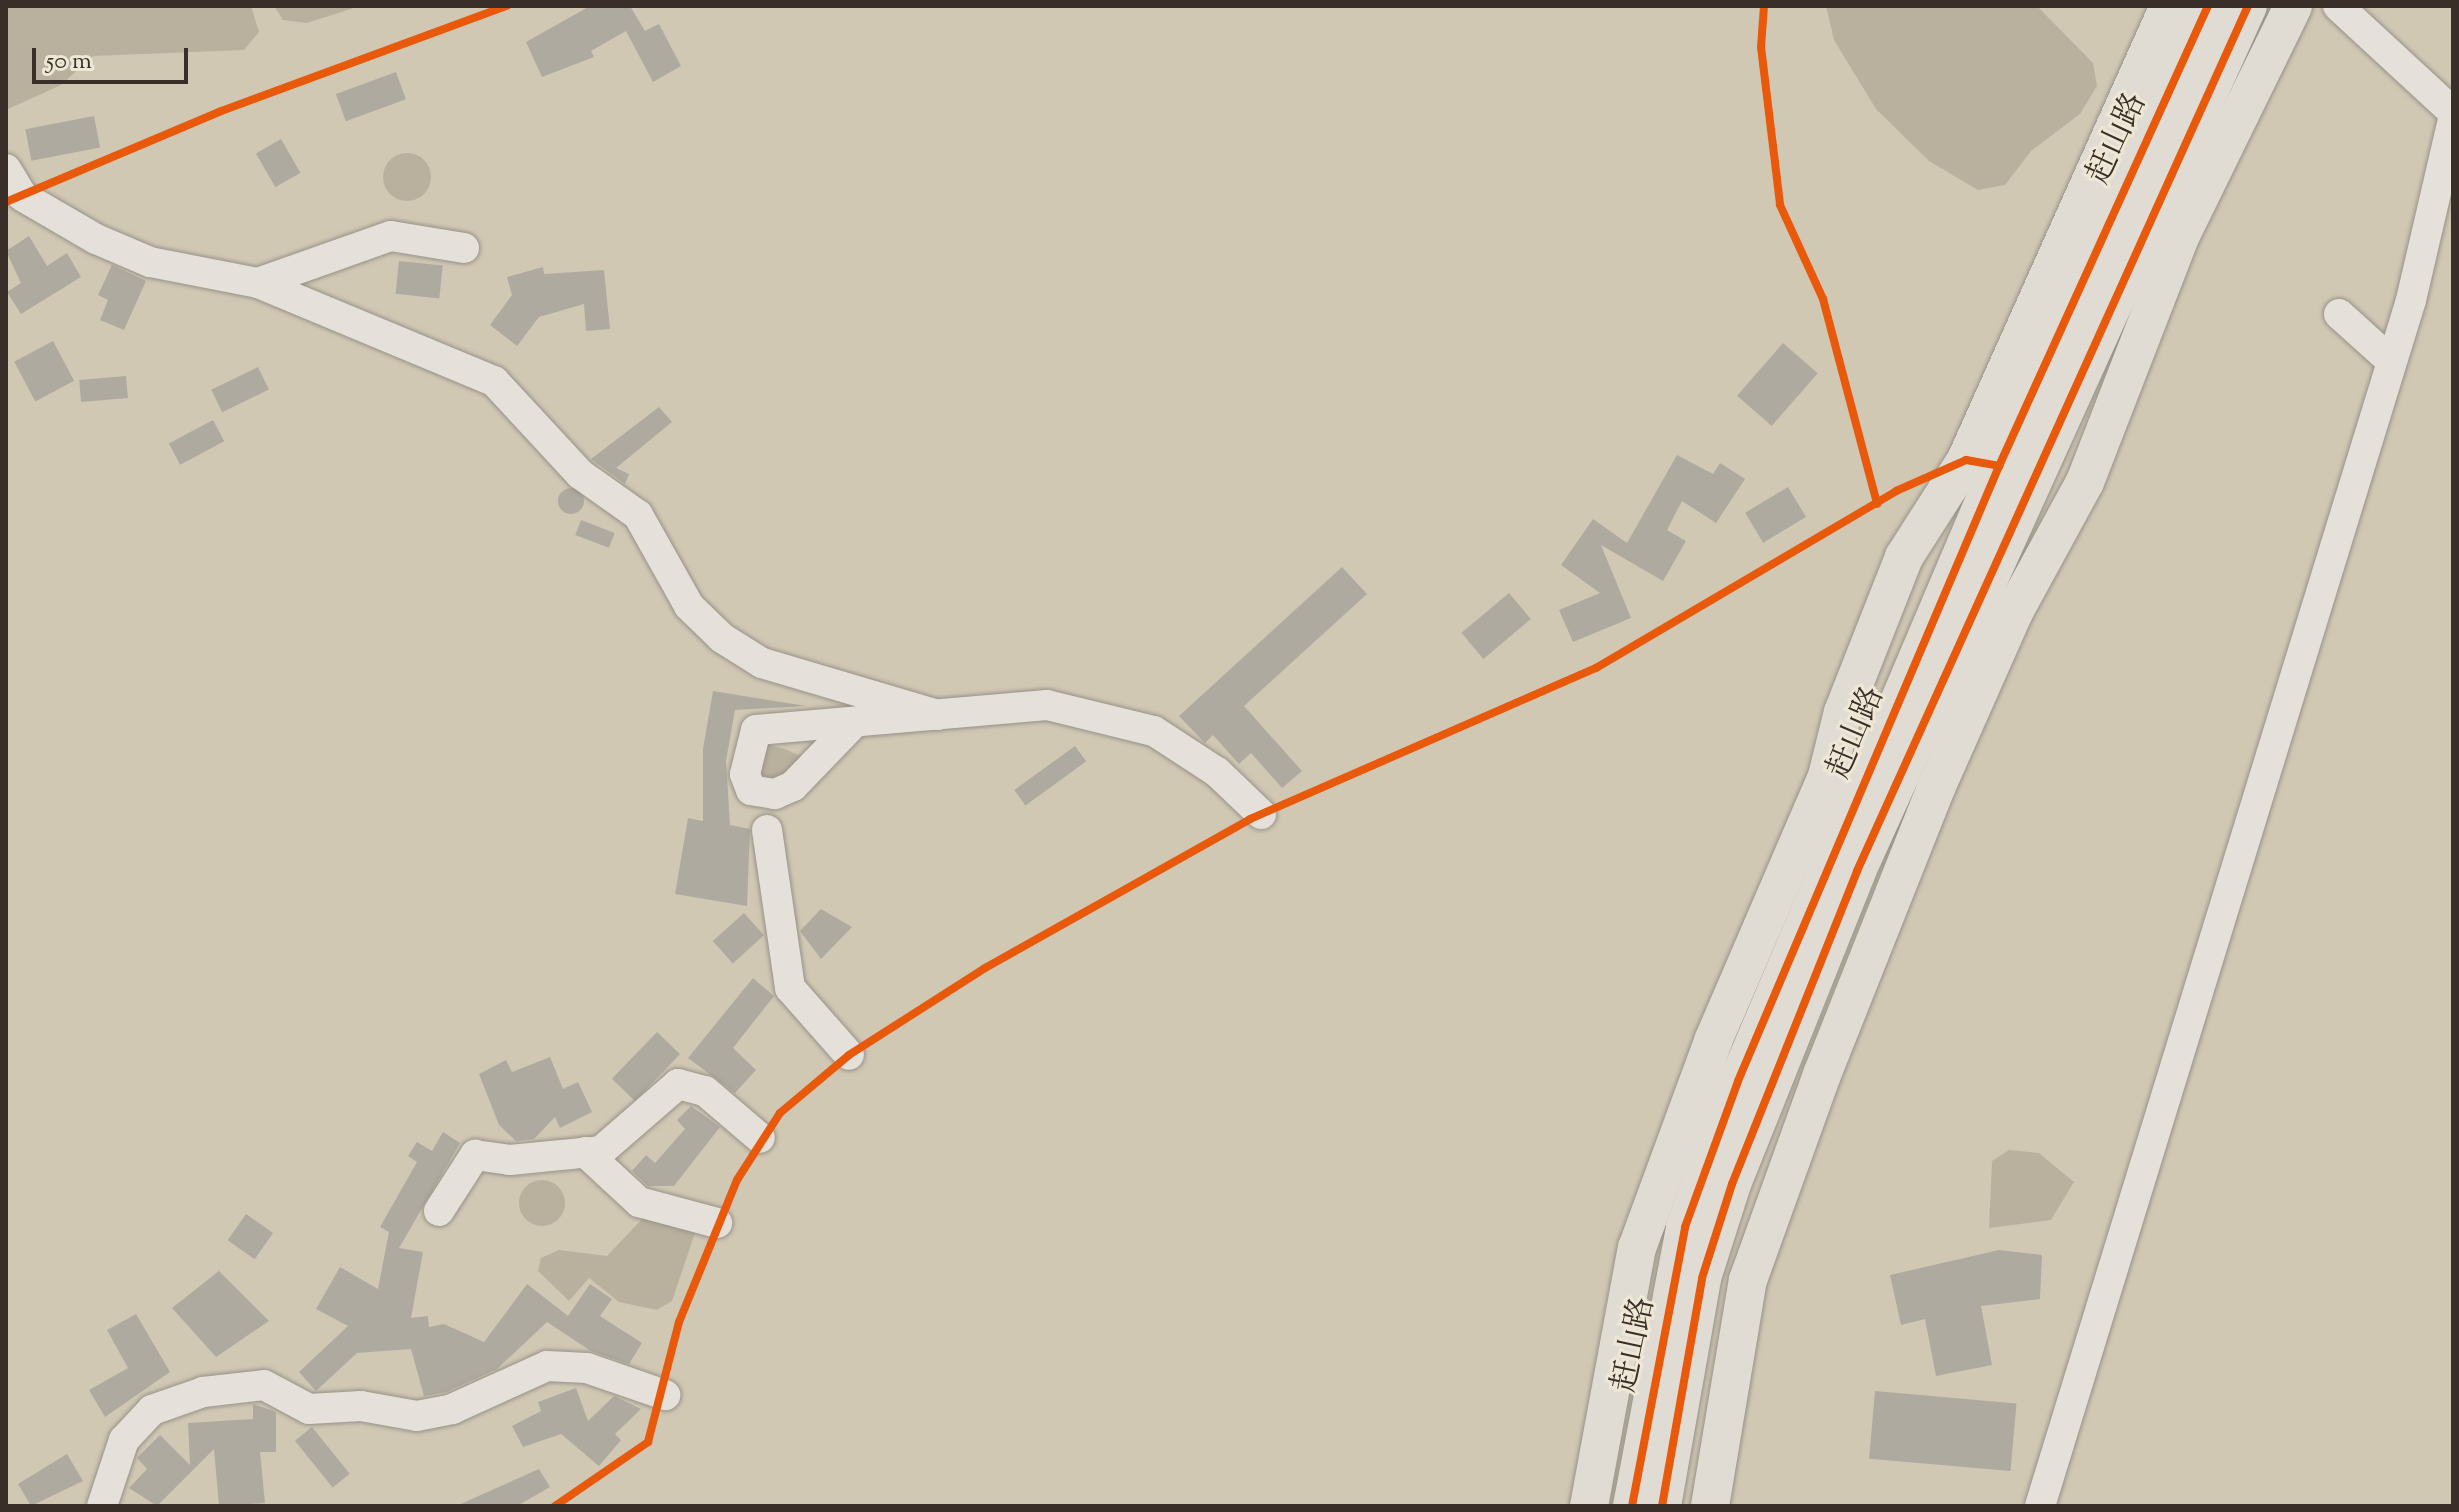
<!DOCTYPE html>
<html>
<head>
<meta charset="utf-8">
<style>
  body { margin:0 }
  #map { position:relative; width:2459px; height:1512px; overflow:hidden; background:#ddd6c7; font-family:"Sorts Mill Goudy","Noto Serif SC",serif }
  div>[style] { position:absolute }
  .green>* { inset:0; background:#d1c8b4; transform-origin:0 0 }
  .water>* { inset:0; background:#bab09e }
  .round { border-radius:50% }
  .building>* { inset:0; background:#afaaa0; transform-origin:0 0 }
  .roads { filter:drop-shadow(0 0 2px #979288) drop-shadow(0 0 2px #979288) }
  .minor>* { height:30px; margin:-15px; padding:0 15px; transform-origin:15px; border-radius:15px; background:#e5e1da }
  .major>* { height:38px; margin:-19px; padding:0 19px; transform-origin:19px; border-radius:19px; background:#e0dcd4 }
  .cycleway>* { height:8px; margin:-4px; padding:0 4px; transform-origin:4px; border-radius:4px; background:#e8590c }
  span { translate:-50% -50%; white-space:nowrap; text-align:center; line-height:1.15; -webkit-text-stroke:6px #eee7d5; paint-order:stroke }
  .street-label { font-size:32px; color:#3a2f28 }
  .frame { position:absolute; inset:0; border:8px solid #3a2f28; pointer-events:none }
  .scale { position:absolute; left:32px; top:48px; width:156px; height:36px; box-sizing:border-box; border:4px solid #3a2f28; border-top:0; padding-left:10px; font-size:24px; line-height:28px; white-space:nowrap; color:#3a2f28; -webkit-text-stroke:6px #eee7d5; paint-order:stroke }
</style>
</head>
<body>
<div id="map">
  <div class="green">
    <div style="left:6px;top:6px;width:2447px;height:1500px"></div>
  </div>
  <div class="water">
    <div style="clip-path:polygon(6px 6px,251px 6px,259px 32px,244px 50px,93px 56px,61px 85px,6px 110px)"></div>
    <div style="clip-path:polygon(274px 6px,360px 6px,307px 23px,283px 20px)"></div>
    <div style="clip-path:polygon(1826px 6px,2037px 6px,2093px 63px,2097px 86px,2080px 114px,2031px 151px,2005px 185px,1978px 190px,1929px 161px,1876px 109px,1834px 40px)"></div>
    <div class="round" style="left:383px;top:153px;width:48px;height:48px"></div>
    <div style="clip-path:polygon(765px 744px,785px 749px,809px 760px,796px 777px,758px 781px)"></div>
    <div style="clip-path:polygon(2009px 1150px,2039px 1153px,2074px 1182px,2051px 1220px,1989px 1228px,1992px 1161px)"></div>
    <div class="round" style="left:519px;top:1180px;width:46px;height:46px"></div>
    <div style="clip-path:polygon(645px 1216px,696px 1230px,672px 1301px,657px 1310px,619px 1302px,589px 1278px,569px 1301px,538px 1271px,541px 1258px,559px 1250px,607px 1256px)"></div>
  </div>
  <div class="building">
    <div style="clip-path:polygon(590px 6px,630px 6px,645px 31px,659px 24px,681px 66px,653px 82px,626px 31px,591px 51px,594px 57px,542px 77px,526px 42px)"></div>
    <div style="left:396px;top:72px;width:29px;height:64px;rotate:70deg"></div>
    <div style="left:94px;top:116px;width:32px;height:70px;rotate:79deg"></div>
    <div style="left:281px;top:139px;width:39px;height:29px;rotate:60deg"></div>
    <div style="clip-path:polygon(29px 236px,47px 266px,67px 253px,81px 277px,21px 314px,7px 292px,21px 283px,6px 251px)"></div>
    <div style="left:399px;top:261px;width:44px;height:33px;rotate:6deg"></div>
    <div style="clip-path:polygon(112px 265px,146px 281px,124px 330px,100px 320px,108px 300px,98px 295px)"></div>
    <div style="clip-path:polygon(543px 267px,544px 274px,604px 270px,610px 329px,586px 331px,584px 304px,539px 317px,517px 346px,490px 325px,512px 295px,507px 277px)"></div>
    <div style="left:53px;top:341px;width:45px;height:44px;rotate:62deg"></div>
    <div style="left:1783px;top:343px;width:46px;height:70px;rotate:41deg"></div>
    <div style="left:258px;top:367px;width:25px;height:52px;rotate:64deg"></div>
    <div style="left:126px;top:376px;width:22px;height:47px;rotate:85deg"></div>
    <div style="clip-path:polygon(659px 407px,672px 422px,616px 468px,629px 474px,625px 484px,591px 459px)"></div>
    <div style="left:213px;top:420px;width:24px;height:50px;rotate:62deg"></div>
    <div style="clip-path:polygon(1677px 455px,1713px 474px,1720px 463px,1745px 479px,1716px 523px,1682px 501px,1667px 530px,1686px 541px,1663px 581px,1601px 545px,1631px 618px,1573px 642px,1559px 610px,1600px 593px,1561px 565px,1593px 519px,1627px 543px)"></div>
    <div style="left:1788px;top:487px;width:35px;height:50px;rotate:59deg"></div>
    <div class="round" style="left:558px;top:488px;width:26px;height:26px"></div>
    <div style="left:581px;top:520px;width:36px;height:16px;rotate:21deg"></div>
    <div style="clip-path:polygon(1342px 567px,1367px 594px,1244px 706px,1302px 771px,1282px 788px,1251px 753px,1239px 764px,1213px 735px,1205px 743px,1179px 716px)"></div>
    <div style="left:1509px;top:593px;width:34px;height:62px;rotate:50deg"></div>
    <div style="clip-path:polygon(713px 691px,806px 706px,735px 710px,726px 761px,730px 825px,750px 829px,747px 906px,675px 894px,688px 818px,703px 821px,703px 749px)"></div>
    <div style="left:1075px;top:746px;width:19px;height:75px;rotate:54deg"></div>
    <div style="clip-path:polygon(821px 909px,852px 927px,821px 959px,800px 931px)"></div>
    <div style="left:744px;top:913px;width:30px;height:42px;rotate:48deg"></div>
    <div style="clip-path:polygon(753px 978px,774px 996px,733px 1048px,756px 1070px,735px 1093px,688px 1058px)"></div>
    <div style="left:657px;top:1032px;width:32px;height:65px;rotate:44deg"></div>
    <div style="clip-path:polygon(550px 1057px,563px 1089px,578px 1082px,592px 1112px,560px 1128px,555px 1117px,534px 1139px,516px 1141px,499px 1125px,479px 1074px,506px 1060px,512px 1072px)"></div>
    <div style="clip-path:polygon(691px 1106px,720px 1127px,674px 1186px,648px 1186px,632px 1171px,646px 1155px,655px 1163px,685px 1129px,677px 1120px)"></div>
    <div style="clip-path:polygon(443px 1132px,460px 1143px,399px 1248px,423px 1252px,411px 1318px,428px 1316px,429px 1327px,444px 1324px,484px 1342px,527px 1284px,568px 1316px,590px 1284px,612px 1299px,600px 1316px,642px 1343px,629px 1364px,591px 1351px,547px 1322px,497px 1369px,446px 1392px,424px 1396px,411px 1349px,357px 1353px,316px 1391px,299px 1372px,348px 1326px,316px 1309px,340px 1267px,378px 1289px,389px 1232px,380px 1227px,417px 1162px,408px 1156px,417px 1142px,432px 1151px)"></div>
    <div style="left:246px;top:1214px;width:33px;height:32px;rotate:35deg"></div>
    <div style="clip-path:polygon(1999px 1250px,2042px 1255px,2040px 1299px,1981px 1306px,1992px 1365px,1936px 1376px,1925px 1319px,1901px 1325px,1890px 1275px)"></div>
    <div style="clip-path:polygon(219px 1271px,269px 1321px,216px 1357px,172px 1308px)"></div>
    <div style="clip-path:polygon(136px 1314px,170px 1372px,105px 1417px,89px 1390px,128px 1368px,107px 1330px)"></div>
    <div style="clip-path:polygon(576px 1388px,588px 1421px,614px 1396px,641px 1409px,615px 1434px,621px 1440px,599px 1466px,561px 1434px,523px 1447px,512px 1426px,541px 1411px,538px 1402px)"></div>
    <div style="left:1875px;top:1391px;width:142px;height:68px;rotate:5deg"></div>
    <div style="clip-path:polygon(253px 1404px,276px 1412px,276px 1452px,260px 1452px,265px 1503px,219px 1506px,214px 1449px,157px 1506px,129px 1488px,147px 1469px,137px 1458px,160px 1435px,190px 1465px,188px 1423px,253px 1419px)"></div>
    <div style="left:312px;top:1427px;width:60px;height:22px;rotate:51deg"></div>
    <div style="clip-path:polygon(67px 1454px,83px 1481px,31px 1506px,18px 1484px)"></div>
    <div style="clip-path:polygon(539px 1469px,550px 1487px,517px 1506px,456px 1506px)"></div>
  </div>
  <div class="roads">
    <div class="minor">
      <div style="left:2338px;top:6px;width:156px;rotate:42.7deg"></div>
      <div style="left:6px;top:169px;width:31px;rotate:59deg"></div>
      <div style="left:22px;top:196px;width:86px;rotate:30.2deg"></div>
      <div style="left:96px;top:239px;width:59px;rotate:23.1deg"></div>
      <div style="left:150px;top:262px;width:110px;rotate:11deg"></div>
      <div style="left:258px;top:283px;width:256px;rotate:22.6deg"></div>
      <div style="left:494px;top:381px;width:127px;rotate:47.2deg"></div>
      <div style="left:580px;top:474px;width:71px;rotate:35.3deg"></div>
      <div style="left:638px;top:515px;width:104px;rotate:60.7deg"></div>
      <div style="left:689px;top:606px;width:46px;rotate:44.1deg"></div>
      <div style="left:722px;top:638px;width:47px;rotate:32deg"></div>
      <div style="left:762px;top:663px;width:183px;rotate:16.5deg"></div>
      <div style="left:258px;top:283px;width:141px;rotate:-19.5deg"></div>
      <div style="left:391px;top:236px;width:74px;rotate:9.3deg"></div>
      <div style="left:2339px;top:314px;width:70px;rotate:42.1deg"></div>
      <div style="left:850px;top:727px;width:82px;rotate:134deg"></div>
      <div style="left:793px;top:786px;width:20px;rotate:156deg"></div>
      <div style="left:775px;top:794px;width:24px;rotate:-171deg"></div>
      <div style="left:751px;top:790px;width:17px;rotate:-111deg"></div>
      <div style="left:745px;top:774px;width:45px;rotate:-76deg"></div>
      <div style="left:756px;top:730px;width:292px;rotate:-4.9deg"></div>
      <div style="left:1047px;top:705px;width:110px;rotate:13.7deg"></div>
      <div style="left:1154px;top:731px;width:75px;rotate:33.1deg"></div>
      <div style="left:1217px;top:772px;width:61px;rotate:43.7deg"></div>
      <div style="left:767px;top:830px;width:160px;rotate:81.7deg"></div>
      <div style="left:790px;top:988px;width:89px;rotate:48.6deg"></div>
      <div style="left:585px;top:1152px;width:74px;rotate:42.8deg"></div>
      <div style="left:639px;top:1202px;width:81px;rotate:15.1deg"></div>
      <div style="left:439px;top:1211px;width:67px;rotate:-57.3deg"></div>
      <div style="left:475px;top:1155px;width:35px;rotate:8deg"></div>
      <div style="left:510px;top:1160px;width:91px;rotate:-5.6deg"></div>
      <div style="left:601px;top:1151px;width:102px;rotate:-41deg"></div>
      <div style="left:678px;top:1084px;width:28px;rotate:15deg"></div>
      <div style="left:705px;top:1091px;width:72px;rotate:40.5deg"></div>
      <div style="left:102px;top:1506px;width:70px;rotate:-71.6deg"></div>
      <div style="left:124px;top:1440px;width:41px;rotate:-47deg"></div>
      <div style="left:152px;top:1410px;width:54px;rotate:-19.4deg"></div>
      <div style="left:203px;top:1392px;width:61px;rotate:-6.5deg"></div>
      <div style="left:264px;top:1385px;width:51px;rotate:28.1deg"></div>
      <div style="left:309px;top:1409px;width:52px;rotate:-3.3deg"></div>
      <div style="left:361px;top:1406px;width:57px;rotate:10.1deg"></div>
      <div style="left:417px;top:1416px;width:36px;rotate:-11deg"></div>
      <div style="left:452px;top:1409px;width:104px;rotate:-24.4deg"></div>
      <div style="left:547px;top:1366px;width:40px;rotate:2.9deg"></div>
      <div style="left:587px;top:1368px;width:83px;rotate:19.1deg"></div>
      <div style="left:2040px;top:1506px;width:1262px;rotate:-72.9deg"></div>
      <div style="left:2411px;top:300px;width:185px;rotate:-76.9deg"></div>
    </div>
    <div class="major">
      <div style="left:1589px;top:1506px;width:262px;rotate:-79.5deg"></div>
      <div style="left:1637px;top:1248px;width:221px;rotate:-69.8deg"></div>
      <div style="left:1713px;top:1041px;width:288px;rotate:-66.7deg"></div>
      <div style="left:1827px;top:776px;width:66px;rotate:-76deg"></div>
      <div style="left:1843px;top:712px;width:167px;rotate:-68.5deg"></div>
      <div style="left:1904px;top:557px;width:115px;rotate:-57.4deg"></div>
      <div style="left:1966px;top:460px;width:497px;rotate:-65.9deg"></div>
      <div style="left:1632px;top:1506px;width:284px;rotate:-79.2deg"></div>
      <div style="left:1685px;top:1227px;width:155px;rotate:-70deg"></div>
      <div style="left:1738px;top:1081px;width:668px;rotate:-67deg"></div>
      <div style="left:1999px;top:466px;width:505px;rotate:-65.57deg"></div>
      <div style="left:1662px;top:1506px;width:231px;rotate:-80deg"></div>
      <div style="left:1702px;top:1278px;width:99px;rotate:-72.3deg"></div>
      <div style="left:1732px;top:1184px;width:337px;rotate:-68.2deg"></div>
      <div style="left:1857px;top:871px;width:949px;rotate:-65.68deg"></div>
      <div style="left:1710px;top:1506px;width:229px;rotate:-80.5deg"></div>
      <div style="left:1748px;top:1280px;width:221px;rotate:-70.2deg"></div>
      <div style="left:1823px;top:1072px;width:306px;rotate:-68.3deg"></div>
      <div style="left:1936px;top:788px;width:193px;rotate:-66.1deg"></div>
      <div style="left:2014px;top:612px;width:148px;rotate:-61.4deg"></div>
      <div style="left:2085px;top:482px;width:263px;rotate:-68.8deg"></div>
      <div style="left:2180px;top:237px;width:257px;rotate:-63.9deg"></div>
    </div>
  </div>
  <div class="cycleway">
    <div style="left:1764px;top:6px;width:41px;rotate:94.2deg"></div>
    <div style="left:1761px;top:47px;width:159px;rotate:83.1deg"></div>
    <div style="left:1780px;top:205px;width:103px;rotate:65.4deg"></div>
    <div style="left:1823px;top:299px;width:212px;rotate:75.2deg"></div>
    <div style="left:6px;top:202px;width:233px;rotate:-22.9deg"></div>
    <div style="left:221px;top:111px;width:305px;rotate:-20.2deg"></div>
    <div style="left:555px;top:1506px;width:113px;rotate:-34.5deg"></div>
    <div style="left:648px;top:1442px;width:124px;rotate:-75.5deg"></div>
    <div style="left:679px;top:1322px;width:153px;rotate:-67.8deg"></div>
    <div style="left:737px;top:1180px;width:80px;rotate:-57.3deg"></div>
    <div style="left:780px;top:1113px;width:90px;rotate:-40deg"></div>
    <div style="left:849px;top:1055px;width:161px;rotate:-32.6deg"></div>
    <div style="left:985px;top:968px;width:304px;rotate:-29.3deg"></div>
    <div style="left:1250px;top:819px;width:378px;rotate:-23.6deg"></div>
    <div style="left:1596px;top:668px;width:348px;rotate:-30.5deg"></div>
    <div style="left:1896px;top:491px;width:77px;rotate:-23.9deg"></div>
    <div style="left:1966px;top:460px;width:34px;rotate:10deg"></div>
    <div style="left:1632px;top:1506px;width:284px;rotate:-79.2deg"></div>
    <div style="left:1685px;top:1227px;width:155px;rotate:-70deg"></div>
    <div style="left:1738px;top:1081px;width:668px;rotate:-67deg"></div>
    <div style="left:1999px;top:466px;width:505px;rotate:-65.57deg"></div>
    <div style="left:1662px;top:1506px;width:231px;rotate:-80deg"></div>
    <div style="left:1702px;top:1278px;width:99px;rotate:-72.3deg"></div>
    <div style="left:1732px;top:1184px;width:337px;rotate:-68.2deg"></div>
    <div style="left:1857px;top:871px;width:949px;rotate:-65.68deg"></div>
  </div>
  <div class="street-label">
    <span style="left:2118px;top:139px;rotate:-65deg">赶山路</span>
    <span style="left:1857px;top:733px;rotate:-67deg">赶山路</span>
    <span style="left:1635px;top:1345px;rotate:-78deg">赶山路</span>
  </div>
  <div class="frame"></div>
  <div class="scale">50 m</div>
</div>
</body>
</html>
